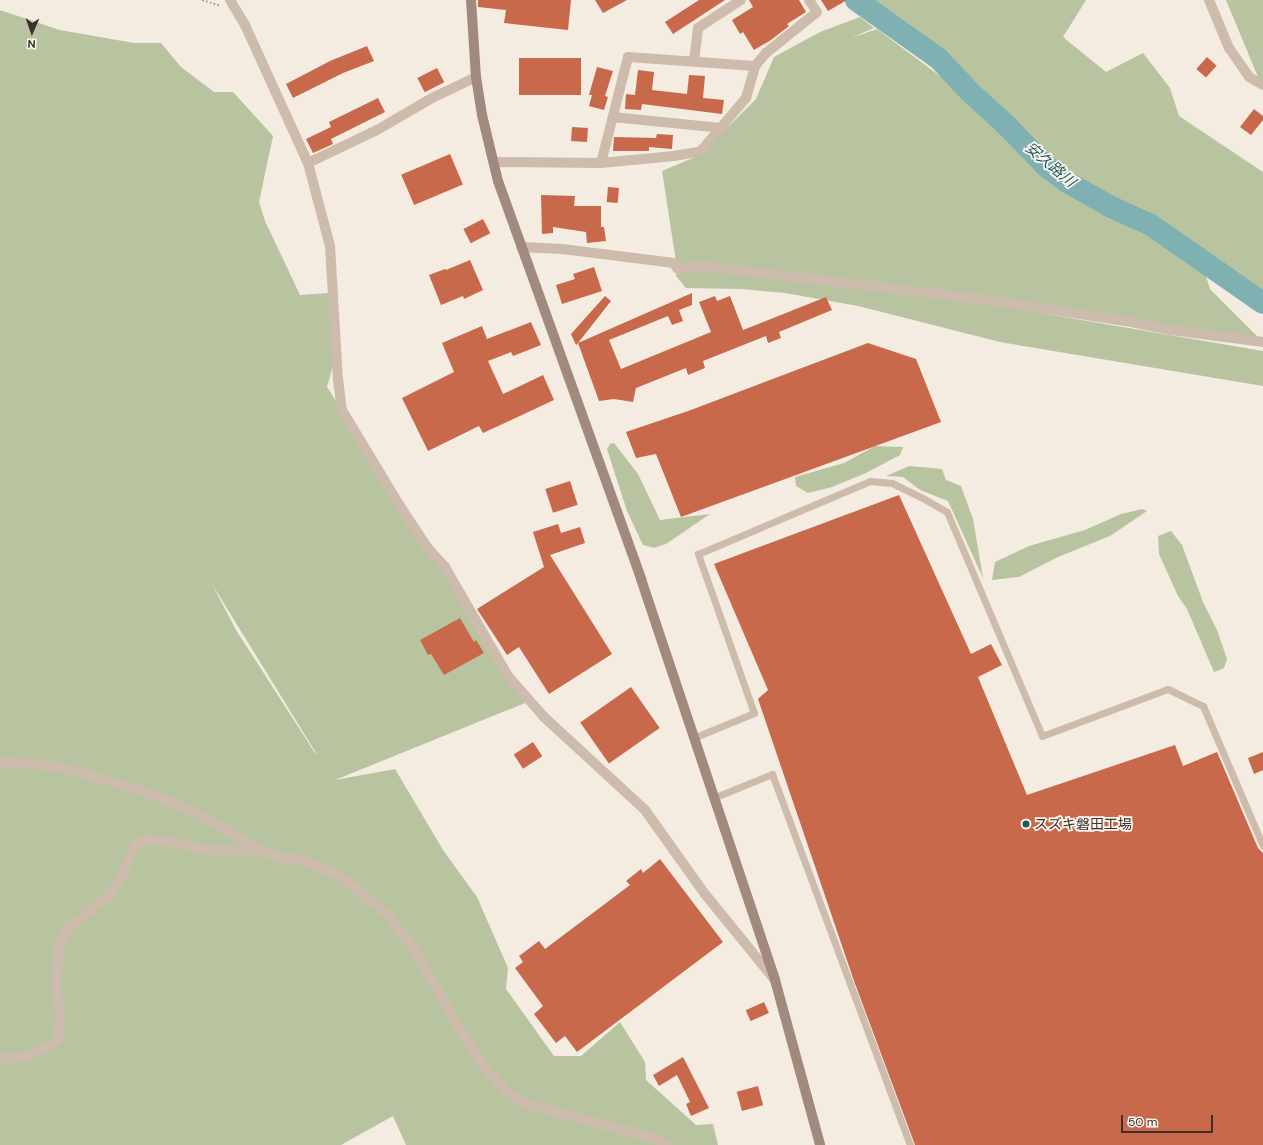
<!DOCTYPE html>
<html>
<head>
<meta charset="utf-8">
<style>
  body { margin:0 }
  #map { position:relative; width:1263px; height:1145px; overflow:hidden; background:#f4ebe1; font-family:"DM Sans","Noto Sans JP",sans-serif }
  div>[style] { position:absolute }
  .green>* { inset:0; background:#b8c4a0 }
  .river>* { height:22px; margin:-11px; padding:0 11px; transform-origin:11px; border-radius:11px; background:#7fb0b2 }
  .building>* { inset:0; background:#c8694b; transform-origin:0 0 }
  .path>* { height:2px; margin-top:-1px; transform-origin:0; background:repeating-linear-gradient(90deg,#b9a596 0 2px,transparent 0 4px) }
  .lane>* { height:7px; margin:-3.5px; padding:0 3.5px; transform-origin:3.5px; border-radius:3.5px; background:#cdbbac }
  .street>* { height:10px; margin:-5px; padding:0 5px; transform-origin:5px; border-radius:5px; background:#cdbbac }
  .secondary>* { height:10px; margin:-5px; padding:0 5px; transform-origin:5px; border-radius:5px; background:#a18a7d }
  .dots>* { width:11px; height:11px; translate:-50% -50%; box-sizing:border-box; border:2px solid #fbf5ee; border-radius:50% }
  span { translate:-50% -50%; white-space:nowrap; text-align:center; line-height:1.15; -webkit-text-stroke:3.5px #fbf5ee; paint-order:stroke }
  .poi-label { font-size:14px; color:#3b302b }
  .left { translate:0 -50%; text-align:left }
  .water-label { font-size:15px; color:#1f5a5e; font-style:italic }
  .north { position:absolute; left:12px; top:12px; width:40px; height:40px; -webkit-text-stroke:3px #fbf5ee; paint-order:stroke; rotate:182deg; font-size:11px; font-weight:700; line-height:16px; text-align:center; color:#3b302b }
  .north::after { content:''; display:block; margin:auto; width:14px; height:18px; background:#3b302b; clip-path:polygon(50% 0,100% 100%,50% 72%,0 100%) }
  .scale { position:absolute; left:1121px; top:1115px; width:92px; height:18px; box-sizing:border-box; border:2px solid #3b302b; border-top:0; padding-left:5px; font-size:12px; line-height:14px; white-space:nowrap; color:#3b302b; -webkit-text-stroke:3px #fbf5ee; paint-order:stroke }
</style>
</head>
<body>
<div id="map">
  <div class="green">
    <div style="clip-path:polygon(868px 0,1086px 0,1063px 37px,1106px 72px,1143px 53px,1170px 88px,1179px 116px,1263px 172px,1263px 303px,1171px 237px,1073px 181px,1043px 156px,1013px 120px,970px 85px,923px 36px,874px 5px)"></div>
    <div style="clip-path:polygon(1226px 0,1263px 0,1263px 79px,1258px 77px)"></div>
    <div style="clip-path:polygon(evenodd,0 10px,60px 30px,134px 43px,161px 43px,181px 67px,214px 92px,233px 92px,273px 136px,259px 202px,265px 221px,300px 295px,328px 293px,334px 362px,327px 387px,530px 701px,335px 780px,395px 769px,443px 850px,477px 897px,508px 968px,506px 989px,554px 1056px,581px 1056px,620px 1022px,645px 1062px,646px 1080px,696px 1125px,713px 1124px,718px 1145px,406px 1145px,393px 1116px,341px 1145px,0 1145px,0 10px,212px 584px,316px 753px,315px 753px,236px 630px,212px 584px)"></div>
    <div style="clip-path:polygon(860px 17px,874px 28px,851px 38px,877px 29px,964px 94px,1052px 183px,1147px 231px,1204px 270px,1210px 289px,1263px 342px,930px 294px,1263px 351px,1263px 386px,1000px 342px,858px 306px,785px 293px,741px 289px,686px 288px,676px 276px,677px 268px,662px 171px,700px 155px,756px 99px,774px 57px,820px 32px)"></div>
    <div style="clip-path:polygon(614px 443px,638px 474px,660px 520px,710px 514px,666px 544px,654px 548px,643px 545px,627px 511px,607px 449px,610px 444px)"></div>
    <div style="clip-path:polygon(875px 446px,903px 447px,900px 455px,866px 473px,832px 487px,808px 493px,796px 486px,795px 477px,844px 463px)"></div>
    <div style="clip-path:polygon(909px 466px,942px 469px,946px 480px,961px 486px,973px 519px,983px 578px,948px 501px,920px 490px,903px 477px,886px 476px)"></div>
    <div style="clip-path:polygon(1142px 509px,1147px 511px,1110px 536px,1058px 557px,1019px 577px,992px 580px,995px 562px,1029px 546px,1085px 530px,1121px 514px)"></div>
    <div style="clip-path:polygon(1171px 531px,1182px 545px,1203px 602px,1217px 630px,1227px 659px,1224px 668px,1214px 672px,1187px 609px,1178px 596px,1159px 554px,1158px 536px)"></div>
  </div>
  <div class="river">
    <div style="left:856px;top:0;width:102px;rotate:35.4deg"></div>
    <div style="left:939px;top:59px;width:45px;rotate:46.8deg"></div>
    <div style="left:970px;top:92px;width:49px;rotate:42.5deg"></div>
    <div style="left:1006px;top:125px;width:59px;rotate:45.7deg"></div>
    <div style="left:1047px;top:167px;width:25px;rotate:37deg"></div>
    <div style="left:1067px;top:182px;width:48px;rotate:29.7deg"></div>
    <div style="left:1109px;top:206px;width:46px;rotate:24.3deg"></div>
    <div style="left:1151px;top:225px;width:136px;rotate:34.9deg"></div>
  </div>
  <div class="building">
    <div style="clip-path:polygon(478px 0,571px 0,568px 30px,504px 23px,506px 10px,478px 7px)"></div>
    <div style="clip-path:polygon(595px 0,627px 0,603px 13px)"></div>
    <div style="clip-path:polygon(699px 0,725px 0,673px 34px,665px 22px)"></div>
    <div style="clip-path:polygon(749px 0,799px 0,806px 12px,787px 24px,789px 26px,771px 40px,754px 50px,743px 32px,740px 34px,732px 20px,753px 7px)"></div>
    <div style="clip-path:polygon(821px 0,847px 0,828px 11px)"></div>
    <div style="clip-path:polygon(367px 46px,374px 61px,343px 73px,293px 98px,286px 84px,330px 61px)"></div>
    <div style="left:1207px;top:57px;width:13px;height:16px;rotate:42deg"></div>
    <div style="left:581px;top:58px;width:37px;height:62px;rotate:90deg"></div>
    <div style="clip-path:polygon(597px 67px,613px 71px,605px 96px,608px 97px,604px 110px,589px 106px,592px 95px,589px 95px)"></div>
    <div style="left:437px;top:68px;width:16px;height:22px;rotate:63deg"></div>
    <div style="clip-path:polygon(638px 70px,654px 72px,652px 90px,687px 94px,689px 75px,705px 76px,703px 98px,724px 100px,722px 114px,642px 104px,641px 110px,625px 109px,626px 94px,635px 95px)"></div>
    <div style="clip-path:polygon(378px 98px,385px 112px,331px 139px,333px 144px,313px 153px,306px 139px,331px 127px,329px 122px)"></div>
    <div style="clip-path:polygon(1254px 109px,1263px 116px,1263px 120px,1251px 135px,1240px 127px)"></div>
    <div style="left:572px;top:127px;width:16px;height:14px;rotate:4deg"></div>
    <div style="clip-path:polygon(657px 134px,673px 135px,672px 149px,649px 147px,649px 151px,613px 151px,614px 137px,656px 138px)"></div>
    <div style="left:450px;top:154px;width:33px;height:53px;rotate:67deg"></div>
    <div style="left:608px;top:187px;width:11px;height:15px;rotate:5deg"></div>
    <div style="clip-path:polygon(541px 195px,575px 196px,574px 206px,601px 206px,601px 227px,604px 227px,606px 241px,587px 243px,586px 232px,553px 227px,553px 233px,542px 234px)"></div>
    <div style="left:483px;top:219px;width:16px;height:22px;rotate:63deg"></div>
    <div style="clip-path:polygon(470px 260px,483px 290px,464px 299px,463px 296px,441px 305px,429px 275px,445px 269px,446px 270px)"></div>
    <div style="clip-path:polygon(594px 267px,602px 291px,562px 304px,556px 285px,575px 279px,573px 274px)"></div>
    <div style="clip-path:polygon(692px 293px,692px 305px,679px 310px,683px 321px,672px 325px,668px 316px,609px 340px,621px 369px,711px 332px,699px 302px,715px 296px,717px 301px,730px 296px,743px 330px,826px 297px,832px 310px,779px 332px,781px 338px,768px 343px,766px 336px,703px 361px,705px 368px,688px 375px,686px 368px,636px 388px,633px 402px,614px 399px,599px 401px,578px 343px,576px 345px,571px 334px,605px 296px,611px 301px,578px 343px)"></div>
    <div style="clip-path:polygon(531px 322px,541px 345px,513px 356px,511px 352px,488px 361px,503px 394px,543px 375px,554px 400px,483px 433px,479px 426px,428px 451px,402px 398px,454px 372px,442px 343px,482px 326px,487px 339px)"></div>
    <div style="clip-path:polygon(868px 343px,916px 359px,941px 422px,681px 517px,656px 454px,636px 458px,626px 432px,691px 410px)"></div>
    <div style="left:570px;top:481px;width:25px;height:26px;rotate:72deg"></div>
    <div style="clip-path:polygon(899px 495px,971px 654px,991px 644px,1002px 665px,978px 677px,1027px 795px,1175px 745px,1183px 766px,1217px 752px,1258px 848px,1263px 853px,1263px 1145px,915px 1145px,854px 981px,758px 699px,768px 690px,714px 564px)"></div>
    <div style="clip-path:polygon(558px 524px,561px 533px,580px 527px,585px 543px,550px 555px,612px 654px,549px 694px,519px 647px,507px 655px,477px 609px,544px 567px,533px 532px)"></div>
    <div style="clip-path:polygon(460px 618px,474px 642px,476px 640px,484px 653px,444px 675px,431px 654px,428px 655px,420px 640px)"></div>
    <div style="left:631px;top:687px;width:50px;height:62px;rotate:55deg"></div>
    <div style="left:533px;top:742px;width:17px;height:23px;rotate:57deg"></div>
    <div style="clip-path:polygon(1263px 752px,1263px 770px,1254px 774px,1248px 758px)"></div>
    <div style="clip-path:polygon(660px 859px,723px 942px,577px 1052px,565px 1036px,556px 1043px,534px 1014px,543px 1006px,515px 968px,523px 962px,519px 956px,539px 941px,545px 949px,630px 885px,626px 881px,641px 869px,643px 873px)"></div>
    <div style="left:764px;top:1002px;width:12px;height:20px;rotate:66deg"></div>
    <div style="clip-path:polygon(683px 1057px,709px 1108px,691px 1116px,686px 1104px,690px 1102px,677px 1075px,659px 1086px,653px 1075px)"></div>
    <div style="left:758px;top:1086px;width:20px;height:22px;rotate:75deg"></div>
  </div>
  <div class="path">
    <div style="left:202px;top:0;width:19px;rotate:18deg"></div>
  </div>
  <div class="lane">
    <div style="left:693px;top:738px;width:66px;rotate:-22.3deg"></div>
    <div style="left:754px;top:713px;width:169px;rotate:-109.4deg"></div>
    <div style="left:698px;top:554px;width:187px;rotate:-23deg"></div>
    <div style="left:870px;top:481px;width:22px;rotate:5deg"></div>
    <div style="left:892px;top:483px;width:32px;rotate:26deg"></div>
    <div style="left:921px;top:497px;width:30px;rotate:30deg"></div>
    <div style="left:947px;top:512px;width:243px;rotate:67deg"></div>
    <div style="left:1042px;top:736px;width:134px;rotate:-20.5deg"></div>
    <div style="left:1168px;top:689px;width:39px;rotate:26deg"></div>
    <div style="left:1203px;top:706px;width:152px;rotate:66.8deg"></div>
    <div style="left:713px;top:798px;width:64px;rotate:-22.1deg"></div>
    <div style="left:772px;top:774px;width:396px;rotate:69.6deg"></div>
  </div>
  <div class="street">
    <div style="left:230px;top:0;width:29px;rotate:59deg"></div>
    <div style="left:245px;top:25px;width:152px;rotate:65.5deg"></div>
    <div style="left:308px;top:163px;width:86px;rotate:75.2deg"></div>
    <div style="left:330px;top:246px;width:133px;rotate:86.6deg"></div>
    <div style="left:338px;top:379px;width:31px;rotate:83deg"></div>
    <div style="left:342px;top:410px;width:112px;rotate:58.9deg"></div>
    <div style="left:400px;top:506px;width:49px;rotate:56.6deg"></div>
    <div style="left:427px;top:547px;width:27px;rotate:48deg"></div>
    <div style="left:445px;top:567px;width:126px;rotate:60deg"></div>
    <div style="left:508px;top:676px;width:55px;rotate:48.7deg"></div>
    <div style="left:544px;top:717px;width:137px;rotate:42.6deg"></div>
    <div style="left:645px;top:810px;width:103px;rotate:54.5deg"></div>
    <div style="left:705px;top:894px;width:109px;rotate:50.9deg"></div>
    <div style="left:1209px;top:0;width:52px;rotate:67.4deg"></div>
    <div style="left:1229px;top:48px;width:35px;rotate:55deg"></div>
    <div style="left:1249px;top:77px;width:16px;rotate:30deg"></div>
    <div style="left:694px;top:61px;width:33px;rotate:-83deg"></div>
    <div style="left:698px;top:28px;width:51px;rotate:-33.1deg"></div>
    <div style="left:613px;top:117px;width:110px;rotate:5.8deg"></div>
    <div style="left:494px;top:162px;width:107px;rotate:0.5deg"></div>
    <div style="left:601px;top:163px;width:73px;rotate:-5.5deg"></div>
    <div style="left:674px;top:156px;width:27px;rotate:-10deg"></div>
    <div style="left:701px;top:151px;width:70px;rotate:-49.7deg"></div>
    <div style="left:746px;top:98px;width:33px;rotate:-74deg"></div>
    <div style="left:755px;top:66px;width:17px;rotate:-50deg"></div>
    <div style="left:766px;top:53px;width:65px;rotate:-38.8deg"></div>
    <div style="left:817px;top:12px;width:14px;rotate:-124deg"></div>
    <div style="left:308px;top:163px;width:76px;rotate:-25.6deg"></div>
    <div style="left:377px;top:130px;width:64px;rotate:-30.2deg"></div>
    <div style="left:432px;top:98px;width:49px;rotate:-25.5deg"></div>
    <div style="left:601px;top:163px;width:109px;rotate:-75.7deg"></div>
    <div style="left:628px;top:57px;width:127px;rotate:4.1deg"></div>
    <div style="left:521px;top:247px;width:41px;rotate:2.8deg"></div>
    <div style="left:562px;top:249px;width:113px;rotate:7.1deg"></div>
    <div style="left:674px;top:263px;width:6px;rotate:59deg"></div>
    <div style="left:677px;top:268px;width:26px;rotate:-4deg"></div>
    <div style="left:703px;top:266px;width:288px;rotate:6.8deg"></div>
    <div style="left:989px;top:300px;width:144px;rotate:8.8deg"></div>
    <div style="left:1131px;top:322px;width:41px;rotate:11.3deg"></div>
    <div style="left:1171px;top:330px;width:93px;rotate:7.4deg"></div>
    <div style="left:0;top:762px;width:36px;rotate:3deg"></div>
    <div style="left:36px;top:764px;width:27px;rotate:8deg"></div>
    <div style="left:63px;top:768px;width:77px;rotate:15.8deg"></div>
    <div style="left:137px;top:789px;width:65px;rotate:21.8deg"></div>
    <div style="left:197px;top:813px;width:75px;rotate:30.3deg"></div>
    <div style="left:262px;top:851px;width:16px;rotate:22deg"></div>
    <div style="left:277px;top:857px;width:26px;rotate:7deg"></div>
    <div style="left:303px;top:860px;width:39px;rotate:23deg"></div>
    <div style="left:339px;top:875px;width:63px;rotate:39.2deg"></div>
    <div style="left:388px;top:915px;width:48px;rotate:52.7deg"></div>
    <div style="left:417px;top:953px;width:82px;rotate:60.9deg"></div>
    <div style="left:457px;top:1025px;width:50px;rotate:57.3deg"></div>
    <div style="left:484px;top:1067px;width:35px;rotate:46deg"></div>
    <div style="left:508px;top:1092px;width:22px;rotate:34deg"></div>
    <div style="left:526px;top:1104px;width:131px;rotate:15deg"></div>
    <div style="left:653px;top:1138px;width:17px;rotate:25deg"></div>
    <div style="left:0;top:1058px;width:25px;rotate:-2deg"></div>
    <div style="left:25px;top:1057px;width:27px;rotate:-24deg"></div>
    <div style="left:50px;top:1046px;width:11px;rotate:-41deg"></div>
    <div style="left:58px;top:1039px;width:23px;rotate:-85deg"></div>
    <div style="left:60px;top:1016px;width:28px;rotate:-98deg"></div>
    <div style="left:56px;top:988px;width:44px;rotate:-86.1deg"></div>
    <div style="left:59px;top:944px;width:19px;rotate:-58deg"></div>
    <div style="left:69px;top:928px;width:53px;rotate:-39.7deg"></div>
    <div style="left:110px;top:894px;width:20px;rotate:-57deg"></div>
    <div style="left:121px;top:877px;width:34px;rotate:-66deg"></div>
    <div style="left:135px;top:846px;width:10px;rotate:-37deg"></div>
    <div style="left:143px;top:840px;width:29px;rotate:2deg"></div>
    <div style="left:172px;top:841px;width:29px;rotate:16deg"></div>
    <div style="left:200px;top:849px;width:60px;rotate:1.9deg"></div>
  </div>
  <div class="secondary">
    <div style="left:471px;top:0;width:77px;rotate:86.3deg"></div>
    <div style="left:476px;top:77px;width:38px;rotate:81deg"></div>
    <div style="left:482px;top:115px;width:68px;rotate:76.4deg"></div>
    <div style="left:498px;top:181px;width:423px;rotate:70.2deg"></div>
    <div style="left:641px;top:579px;width:423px;rotate:71.5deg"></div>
    <div style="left:775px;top:980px;width:171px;rotate:74.7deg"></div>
  </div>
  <div class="dots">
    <div style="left:1026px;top:824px;background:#1f5a5e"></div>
  </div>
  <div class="poi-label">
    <span class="left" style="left:1034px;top:824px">スズキ磐田工場</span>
  </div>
  <div class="water-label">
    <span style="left:1050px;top:165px;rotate:40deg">安久路川</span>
  </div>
  <div class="north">N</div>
  <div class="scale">50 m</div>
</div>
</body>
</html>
